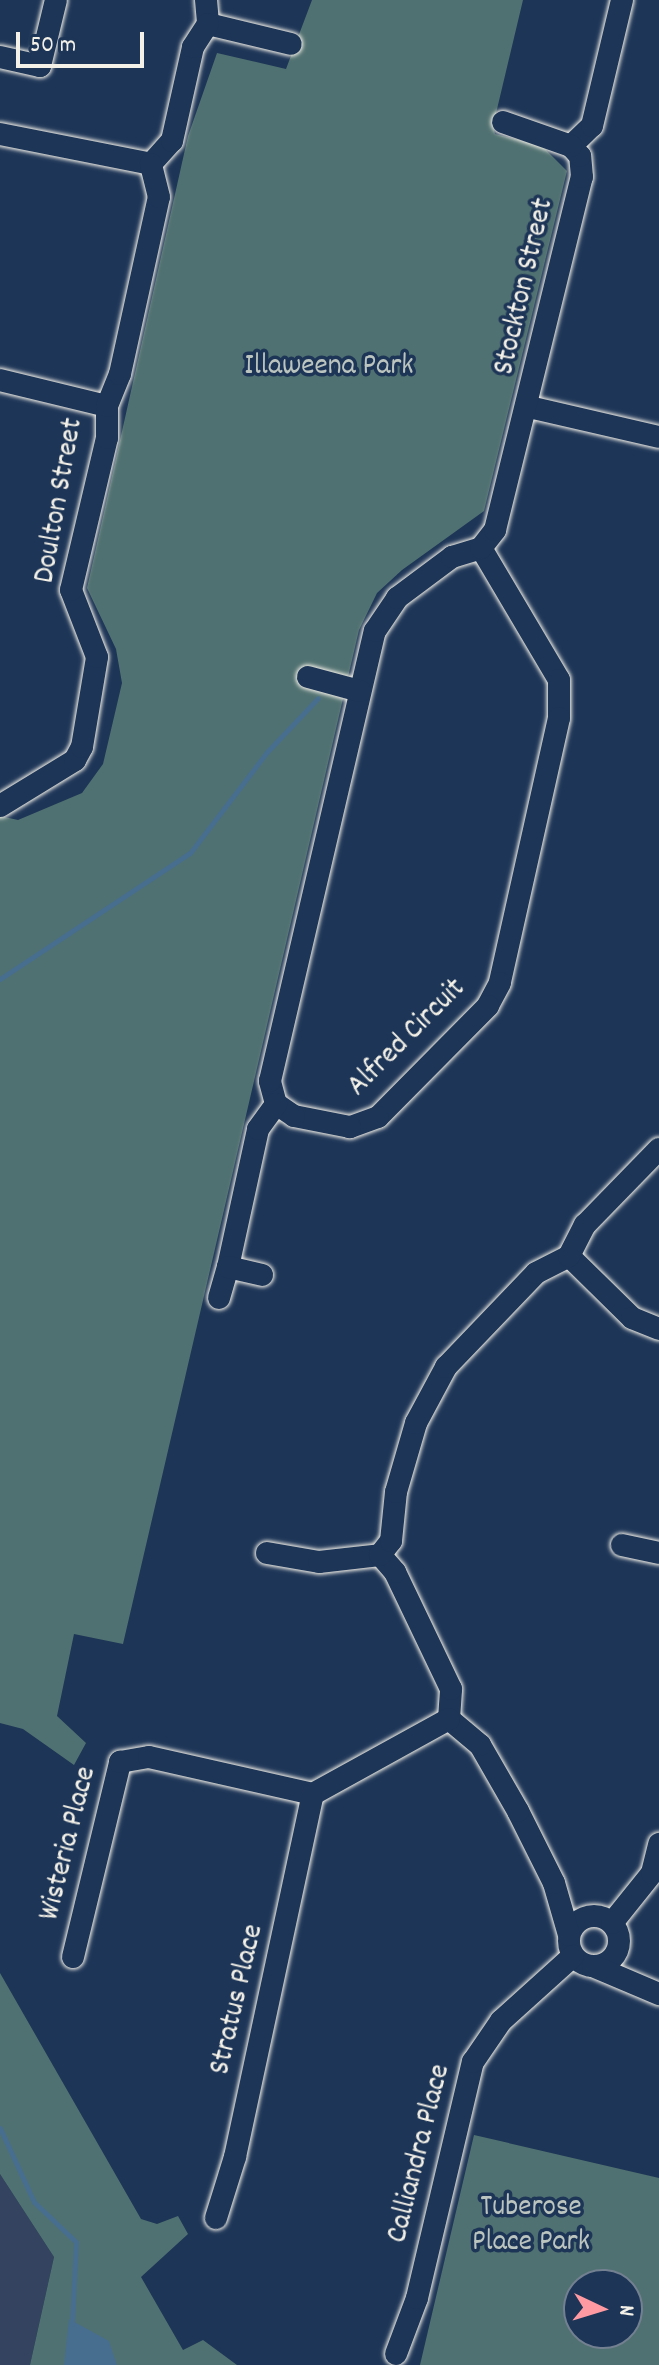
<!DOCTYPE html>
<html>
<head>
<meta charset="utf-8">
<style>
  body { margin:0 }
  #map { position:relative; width:659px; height:2365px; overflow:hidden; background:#1d3557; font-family:Dekko,sans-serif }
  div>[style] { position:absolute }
  .built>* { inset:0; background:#34435f }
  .green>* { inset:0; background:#507171 }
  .water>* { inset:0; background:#476e8f }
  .stream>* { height:5px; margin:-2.5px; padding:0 2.5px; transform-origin:2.5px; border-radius:2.5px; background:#476e8f }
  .roads { filter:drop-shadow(0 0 2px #f4f1e8) drop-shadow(0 0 2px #f4f1e8) }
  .minor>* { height:22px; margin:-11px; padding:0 11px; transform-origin:11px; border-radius:11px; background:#1d3557 }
  .minor>.ring { margin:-11px; padding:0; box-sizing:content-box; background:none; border:22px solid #1d3557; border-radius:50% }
  span { translate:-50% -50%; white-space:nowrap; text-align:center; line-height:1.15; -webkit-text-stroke:7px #1d3557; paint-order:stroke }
  .street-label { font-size:30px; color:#f4f1e8 }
  .park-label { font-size:30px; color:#bbc4be }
  .north { position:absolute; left:563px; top:2269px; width:80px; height:80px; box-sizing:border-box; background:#1d3557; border:2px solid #738091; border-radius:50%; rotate:94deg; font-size:22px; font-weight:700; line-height:32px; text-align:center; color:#f4f1e8 }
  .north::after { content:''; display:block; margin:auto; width:28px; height:36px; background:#ff9aa2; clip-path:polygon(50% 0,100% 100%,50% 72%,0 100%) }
  .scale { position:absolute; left:16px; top:32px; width:128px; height:36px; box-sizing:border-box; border:4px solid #f4f1e8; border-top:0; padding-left:10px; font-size:24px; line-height:28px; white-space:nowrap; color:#f4f1e8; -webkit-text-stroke:6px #1d3557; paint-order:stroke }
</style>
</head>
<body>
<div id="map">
  <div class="built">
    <div style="clip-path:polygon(0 2174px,54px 2257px,30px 2365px,0 2365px)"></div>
  </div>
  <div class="green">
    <div style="clip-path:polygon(312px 0,523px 0,493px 126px,495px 134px,542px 146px,567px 171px,484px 511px,402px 570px,377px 593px,359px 630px,123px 1644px,74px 1634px,57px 1716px,86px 1743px,74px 1765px,23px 1729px,0 1723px,0 816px,18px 820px,82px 793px,103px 764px,122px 683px,116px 649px,87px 588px,188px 136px,217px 53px,286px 69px)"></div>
    <div style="clip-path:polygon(0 1973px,141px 2219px,157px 2224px,178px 2216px,188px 2234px,141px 2277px,183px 2350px,203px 2340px,237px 2365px,30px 2365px,54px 2257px,0 2174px)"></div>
    <div style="clip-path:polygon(evenodd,474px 2135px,659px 2178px,659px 2365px,420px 2365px,474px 2135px,579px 2285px,627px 2285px,627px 2333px,579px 2333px,579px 2285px)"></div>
  </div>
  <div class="water">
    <div style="clip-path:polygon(69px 2319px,109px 2341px,117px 2365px,64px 2365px)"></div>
  </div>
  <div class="stream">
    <div style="left:0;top:979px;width:228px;rotate:-33.6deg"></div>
    <div style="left:190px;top:853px;width:127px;rotate:-52.7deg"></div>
    <div style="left:267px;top:752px;width:74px;rotate:-46.6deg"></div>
    <div style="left:0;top:2128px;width:81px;rotate:65.3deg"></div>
    <div style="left:34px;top:2202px;width:58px;rotate:43.6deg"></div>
    <div style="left:76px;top:2242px;width:82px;rotate:92.8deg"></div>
  </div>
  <div class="roads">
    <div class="minor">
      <div style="left:206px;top:0;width:24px;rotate:85deg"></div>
      <div style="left:208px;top:24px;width:85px;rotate:13.5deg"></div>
      <div style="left:0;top:57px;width:41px;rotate:12.7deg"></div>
      <div style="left:40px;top:66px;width:68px;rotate:-76.4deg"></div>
      <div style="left:0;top:134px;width:154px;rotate:11.2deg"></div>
      <div style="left:151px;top:164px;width:31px;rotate:-48deg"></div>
      <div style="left:172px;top:141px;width:96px;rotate:-77.4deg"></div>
      <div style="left:193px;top:47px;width:27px;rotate:-57deg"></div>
      <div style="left:571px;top:146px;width:29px;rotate:-44deg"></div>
      <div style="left:592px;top:126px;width:130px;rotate:-76.6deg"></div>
      <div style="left:0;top:380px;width:110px;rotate:13.7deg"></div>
      <div style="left:529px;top:407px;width:133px;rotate:13deg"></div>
      <div style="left:481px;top:548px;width:153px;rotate:59.4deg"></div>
      <div style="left:559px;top:680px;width:38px;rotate:90deg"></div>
      <div style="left:559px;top:718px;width:271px;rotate:102.6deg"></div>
      <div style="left:500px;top:983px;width:26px;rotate:118deg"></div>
      <div style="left:488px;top:1006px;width:156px;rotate:134.7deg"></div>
      <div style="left:378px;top:1117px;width:30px;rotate:160deg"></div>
      <div style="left:350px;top:1127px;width:57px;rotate:-168.9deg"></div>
      <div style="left:294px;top:1116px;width:22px;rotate:-146deg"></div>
      <div style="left:276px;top:1104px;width:24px;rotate:-105deg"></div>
      <div style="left:270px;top:1081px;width:462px;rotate:-76.9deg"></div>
      <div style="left:375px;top:631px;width:40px;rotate:-56deg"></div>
      <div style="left:397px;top:598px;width:69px;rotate:-36.7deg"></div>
      <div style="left:452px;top:557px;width:30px;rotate:-17deg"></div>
      <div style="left:481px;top:548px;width:23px;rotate:-52deg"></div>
      <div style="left:495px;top:530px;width:364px;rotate:-76.2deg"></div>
      <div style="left:582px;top:177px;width:21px;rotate:-95deg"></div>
      <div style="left:580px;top:156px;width:13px;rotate:-132deg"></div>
      <div style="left:571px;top:146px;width:72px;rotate:-160.6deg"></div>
      <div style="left:308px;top:677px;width:54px;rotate:15.1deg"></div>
      <div style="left:0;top:806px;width:88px;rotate:-31.5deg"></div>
      <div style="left:75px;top:760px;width:15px;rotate:-62deg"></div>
      <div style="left:82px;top:747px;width:91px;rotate:-80.5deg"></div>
      <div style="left:97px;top:657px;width:72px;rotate:-111.2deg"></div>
      <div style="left:71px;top:590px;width:156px;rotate:-76.7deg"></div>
      <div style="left:107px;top:438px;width:32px;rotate:-90deg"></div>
      <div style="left:107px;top:406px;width:35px;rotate:-68deg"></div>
      <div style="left:120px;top:374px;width:181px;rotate:-77.6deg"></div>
      <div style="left:159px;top:197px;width:34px;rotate:-104deg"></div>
      <div style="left:569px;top:1256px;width:88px;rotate:44.5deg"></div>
      <div style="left:632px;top:1318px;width:29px;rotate:22deg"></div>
      <div style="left:228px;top:1267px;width:141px;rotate:-77.7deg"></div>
      <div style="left:258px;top:1129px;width:31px;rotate:-54deg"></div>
      <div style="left:219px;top:1298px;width:32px;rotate:-74deg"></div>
      <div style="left:228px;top:1267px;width:35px;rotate:13deg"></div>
      <div style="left:622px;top:1545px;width:38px;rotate:12deg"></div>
      <div style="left:267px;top:1553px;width:53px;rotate:9.8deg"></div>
      <div style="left:319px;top:1562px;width:61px;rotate:-6.5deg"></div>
      <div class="ring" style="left:569px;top:1916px;width:28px;height:28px"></div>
      <div style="left:612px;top:1923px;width:64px;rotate:-51.3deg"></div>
      <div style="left:652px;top:1873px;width:30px;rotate:-76deg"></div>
      <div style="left:569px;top:1935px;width:54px;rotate:-106.1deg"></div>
      <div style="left:554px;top:1883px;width:80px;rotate:-116.6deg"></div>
      <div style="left:518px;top:1811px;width:76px;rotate:-119.9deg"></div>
      <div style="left:480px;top:1745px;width:40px;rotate:-140deg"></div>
      <div style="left:449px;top:1719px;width:30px;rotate:-86deg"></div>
      <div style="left:451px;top:1689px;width:130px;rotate:-115.6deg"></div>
      <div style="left:395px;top:1572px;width:23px;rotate:-131deg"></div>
      <div style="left:380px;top:1555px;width:18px;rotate:-52deg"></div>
      <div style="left:391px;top:1541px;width:49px;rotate:-84.2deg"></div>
      <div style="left:396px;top:1492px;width:72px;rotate:-73.8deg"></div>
      <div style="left:416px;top:1423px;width:64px;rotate:-61.8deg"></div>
      <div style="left:446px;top:1367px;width:130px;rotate:-46.2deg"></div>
      <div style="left:536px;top:1273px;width:37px;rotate:-27deg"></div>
      <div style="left:569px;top:1256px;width:35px;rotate:-63deg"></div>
      <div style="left:585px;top:1225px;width:106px;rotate:-45.8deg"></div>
      <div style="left:73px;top:1957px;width:201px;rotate:-76.4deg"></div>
      <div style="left:120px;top:1762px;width:29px;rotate:-10deg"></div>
      <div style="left:149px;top:1757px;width:168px;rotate:12.7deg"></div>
      <div style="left:313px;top:1794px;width:155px;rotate:-28.9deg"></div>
      <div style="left:593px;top:1966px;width:72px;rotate:23deg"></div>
      <div style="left:216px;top:2218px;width:64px;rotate:-72.7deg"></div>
      <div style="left:235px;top:2157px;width:371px;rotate:-77.9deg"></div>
      <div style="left:396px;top:2354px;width:60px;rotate:-69.4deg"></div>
      <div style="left:417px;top:2298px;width:243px;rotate:-76.7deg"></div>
      <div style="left:473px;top:2062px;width:50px;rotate:-55.7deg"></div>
      <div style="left:501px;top:2021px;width:97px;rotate:-42.1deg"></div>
    </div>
  </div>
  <div class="street-label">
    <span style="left:526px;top:287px;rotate:-77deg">Stockton Street</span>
    <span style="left:61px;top:501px;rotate:-80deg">Doulton Street</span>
    <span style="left:408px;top:1039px;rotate:-45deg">Alfred Circuit</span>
    <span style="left:70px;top:1844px;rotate:-76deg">Wisteria Place</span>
    <span style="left:239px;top:2000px;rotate:-77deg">Stratus Place</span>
    <span style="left:421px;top:2154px;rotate:-76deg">Calliandra Place</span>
  </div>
  <div class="park-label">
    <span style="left:329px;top:368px">Illaweena Park</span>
    <span style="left:531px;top:2226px">Tuberose<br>Place Park</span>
  </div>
  <div class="north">N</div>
  <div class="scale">50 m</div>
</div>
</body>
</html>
